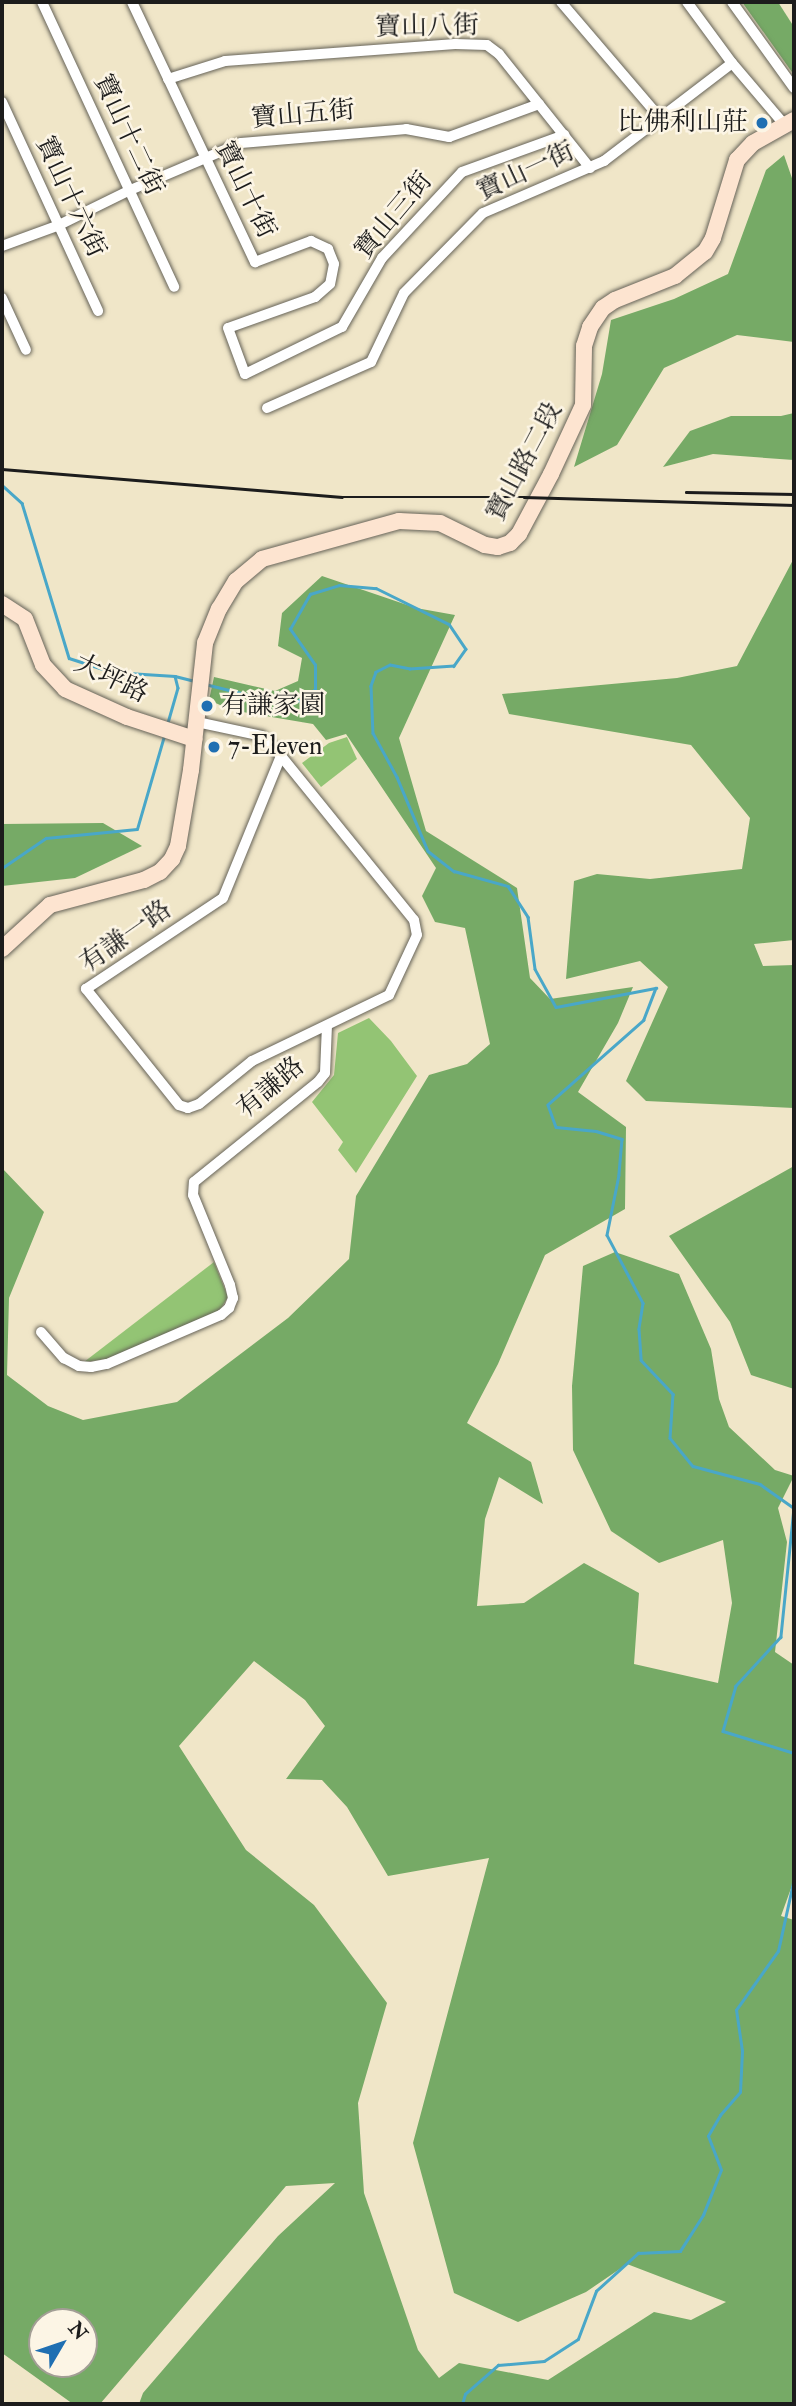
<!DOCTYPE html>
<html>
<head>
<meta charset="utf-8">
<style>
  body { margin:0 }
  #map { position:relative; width:796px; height:2406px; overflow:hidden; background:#f0e6c8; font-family:"IM FELL Double Pica","Noto Serif TC",serif }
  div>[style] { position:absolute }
  .green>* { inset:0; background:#93c474 }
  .forest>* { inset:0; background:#76aa66 }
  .stream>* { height:2.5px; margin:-1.25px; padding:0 1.25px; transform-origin:1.25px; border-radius:1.25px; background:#49a7c8 }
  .roads { filter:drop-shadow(0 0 2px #666358) drop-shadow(0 0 2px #666358) }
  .street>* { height:10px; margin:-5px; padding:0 5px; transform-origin:5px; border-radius:5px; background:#fff }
  .secondary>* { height:16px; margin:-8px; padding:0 8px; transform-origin:8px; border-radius:8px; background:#fde4d0 }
  .rail>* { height:2.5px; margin:-1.25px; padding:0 1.25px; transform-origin:1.25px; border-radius:1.25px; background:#1c1c1c }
  .dots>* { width:19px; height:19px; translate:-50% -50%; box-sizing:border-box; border:4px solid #fcf5e5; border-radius:50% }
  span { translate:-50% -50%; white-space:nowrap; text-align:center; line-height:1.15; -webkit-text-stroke:5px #fcf5e5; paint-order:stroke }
  .street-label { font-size:26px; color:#1c1c1c }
  .poi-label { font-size:26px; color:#1c1c1c }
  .right { translate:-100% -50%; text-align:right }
  .left { translate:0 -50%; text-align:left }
  .frame { position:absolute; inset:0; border:4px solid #1c1c1c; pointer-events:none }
  .north { position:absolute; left:28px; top:2308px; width:70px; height:70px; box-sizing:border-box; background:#fcf5e5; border:2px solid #a29e95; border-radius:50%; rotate:51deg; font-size:19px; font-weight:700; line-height:28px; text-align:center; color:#1c1c1c }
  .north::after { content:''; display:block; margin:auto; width:24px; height:32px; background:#1f6fb2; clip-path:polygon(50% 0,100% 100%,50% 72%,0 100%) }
</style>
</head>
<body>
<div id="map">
  <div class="green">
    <div style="clip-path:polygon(347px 737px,357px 759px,321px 787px,302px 763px,329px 743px)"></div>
    <div style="clip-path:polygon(369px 1018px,391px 1041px,417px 1076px,356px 1173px,338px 1150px,343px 1142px,312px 1102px,334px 1075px,338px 1033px)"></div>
    <div style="clip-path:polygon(214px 1262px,228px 1297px,218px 1313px,107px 1359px,84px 1362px)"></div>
  </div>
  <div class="forest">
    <div style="clip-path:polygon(742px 2px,778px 2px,794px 27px,794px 75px)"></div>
    <div style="clip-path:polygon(784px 155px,794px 184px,794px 342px,737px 335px,664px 368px,617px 445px,574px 467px,602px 374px,611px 320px,674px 299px,728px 274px,766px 170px)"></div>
    <div style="clip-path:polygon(794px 413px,794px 460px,713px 454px,663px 467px,690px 431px,731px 416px,781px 416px)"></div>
    <div style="clip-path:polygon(794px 558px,794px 940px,754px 944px,763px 966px,794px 965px,794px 1108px,646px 1101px,626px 1081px,668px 987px,640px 961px,566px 979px,574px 881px,597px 874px,650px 879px,742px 869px,750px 818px,691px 745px,509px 714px,502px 694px,677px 678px,737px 666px)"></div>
    <div style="clip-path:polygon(evenodd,322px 576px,416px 608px,455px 615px,399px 738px,426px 831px,517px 888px,530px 978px,550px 999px,633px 987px,618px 1023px,578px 1092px,626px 1127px,625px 1209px,545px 1255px,498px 1364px,467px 1423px,531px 1462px,543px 1504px,499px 1477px,485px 1519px,477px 1606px,524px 1603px,584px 1563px,639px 1593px,634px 1664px,718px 1683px,732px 1603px,723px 1540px,659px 1563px,611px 1531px,573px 1450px,572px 1386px,583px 1266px,615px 1252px,679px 1274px,711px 1349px,719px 1399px,729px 1427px,775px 1470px,794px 1476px,778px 1508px,787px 1542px,775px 1652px,794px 1665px,794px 1880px,781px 1916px,794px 1920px,794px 2404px,139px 2404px,143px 2393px,278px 2236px,335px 2183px,286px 2186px,100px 2404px,73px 2404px,2px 2353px,2px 1168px,44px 1212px,9px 1298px,7px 1375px,48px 1406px,83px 1420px,177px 1402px,288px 1318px,349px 1259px,356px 1196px,429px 1075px,467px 1064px,490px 1044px,465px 928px,435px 922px,422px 896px,436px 868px,346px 734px,326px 740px,313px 724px,231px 710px,209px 700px,214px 677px,275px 691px,298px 681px,302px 658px,278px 646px,282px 613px,322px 576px,254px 1661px,305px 1700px,325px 1726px,286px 1779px,322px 1780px,347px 1807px,388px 1876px,489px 1858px,413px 2143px,454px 2293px,518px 2322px,586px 2292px,627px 2264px,726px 2302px,691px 2320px,654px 2312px,548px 2380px,459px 2363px,439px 2378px,418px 2350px,364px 2193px,358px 2103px,387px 2003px,314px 1905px,246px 1850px,179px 1746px,254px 1661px,322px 576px,84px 2322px,84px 2364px,42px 2364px,42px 2322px,84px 2322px)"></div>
    <div style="clip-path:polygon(103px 823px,142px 846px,75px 878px,2px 886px,2px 824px)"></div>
    <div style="clip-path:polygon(794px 1166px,794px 1389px,751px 1375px,730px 1322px,669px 1236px)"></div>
  </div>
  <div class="stream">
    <div style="left:2px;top:485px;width:27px;rotate:42deg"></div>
    <div style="left:22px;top:503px;width:162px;rotate:73.1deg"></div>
    <div style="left:69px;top:658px;width:45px;rotate:18deg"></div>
    <div style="left:112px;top:672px;width:63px;rotate:3.6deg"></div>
    <div style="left:175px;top:676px;width:12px;rotate:76deg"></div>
    <div style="left:178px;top:688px;width:36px;rotate:106deg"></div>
    <div style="left:175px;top:676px;width:21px;rotate:14deg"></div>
    <div style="left:205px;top:684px;width:87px;rotate:14deg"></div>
    <div style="left:289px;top:705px;width:17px;rotate:-25deg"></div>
    <div style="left:304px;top:698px;width:14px;rotate:-39deg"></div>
    <div style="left:315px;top:689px;width:24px;rotate:-90deg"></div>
    <div style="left:315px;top:665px;width:44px;rotate:-124.8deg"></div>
    <div style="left:290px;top:629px;width:40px;rotate:-60.3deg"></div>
    <div style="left:310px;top:594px;width:30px;rotate:-17deg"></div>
    <div style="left:339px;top:585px;width:37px;rotate:5deg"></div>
    <div style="left:376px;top:588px;width:81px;rotate:26.3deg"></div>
    <div style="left:449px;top:624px;width:30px;rotate:56deg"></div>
    <div style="left:466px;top:649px;width:21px;rotate:125deg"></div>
    <div style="left:454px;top:666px;width:44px;rotate:176.1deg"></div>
    <div style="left:410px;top:669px;width:20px;rotate:-169deg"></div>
    <div style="left:390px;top:665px;width:16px;rotate:153deg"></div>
    <div style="left:376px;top:672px;width:15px;rotate:110deg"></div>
    <div style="left:371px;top:686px;width:47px;rotate:87.6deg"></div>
    <div style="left:373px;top:733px;width:50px;rotate:61.4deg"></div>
    <div style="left:397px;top:777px;width:80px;rotate:67.3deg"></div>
    <div style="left:428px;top:851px;width:33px;rotate:38deg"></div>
    <div style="left:454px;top:871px;width:56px;rotate:15.5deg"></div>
    <div style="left:508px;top:886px;width:37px;rotate:57deg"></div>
    <div style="left:528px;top:917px;width:52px;rotate:82.3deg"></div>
    <div style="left:535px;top:969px;width:43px;rotate:61.1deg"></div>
    <div style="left:556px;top:1007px;width:102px;rotate:-10.8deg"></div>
    <div style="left:656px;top:988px;width:34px;rotate:111deg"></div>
    <div style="left:644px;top:1020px;width:128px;rotate:138.5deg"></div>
    <div style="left:548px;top:1105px;width:23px;rotate:70deg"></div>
    <div style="left:556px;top:1127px;width:40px;rotate:5.7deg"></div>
    <div style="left:596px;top:1131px;width:27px;rotate:17deg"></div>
    <div style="left:622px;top:1139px;width:36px;rotate:95deg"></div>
    <div style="left:619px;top:1175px;width:61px;rotate:101.3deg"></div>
    <div style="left:607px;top:1235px;width:77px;rotate:62.1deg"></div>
    <div style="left:643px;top:1303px;width:26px;rotate:99deg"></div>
    <div style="left:639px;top:1329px;width:31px;rotate:86deg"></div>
    <div style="left:641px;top:1360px;width:47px;rotate:46.7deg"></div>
    <div style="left:673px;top:1394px;width:44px;rotate:93.9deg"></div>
    <div style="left:670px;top:1438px;width:36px;rotate:51deg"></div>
    <div style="left:693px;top:1466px;width:69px;rotate:15deg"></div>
    <div style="left:760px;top:1484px;width:42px;rotate:35.2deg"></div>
    <div style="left:794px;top:1508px;width:130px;rotate:95.8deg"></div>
    <div style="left:781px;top:1637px;width:67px;rotate:132.6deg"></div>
    <div style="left:736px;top:1686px;width:47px;rotate:106.1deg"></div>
    <div style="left:723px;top:1731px;width:74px;rotate:17.2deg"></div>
    <div style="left:2px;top:868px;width:53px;rotate:-34.3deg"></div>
    <div style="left:46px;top:838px;width:91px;rotate:-5.6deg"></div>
    <div style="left:137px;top:829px;width:97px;rotate:-73.8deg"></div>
    <div style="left:462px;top:2404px;width:10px;rotate:-73deg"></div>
    <div style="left:465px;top:2394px;width:44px;rotate:-41.3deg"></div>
    <div style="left:498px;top:2365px;width:46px;rotate:-5deg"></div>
    <div style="left:544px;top:2361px;width:40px;rotate:-32.9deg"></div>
    <div style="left:578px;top:2339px;width:51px;rotate:-69.4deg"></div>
    <div style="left:596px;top:2291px;width:57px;rotate:-42.1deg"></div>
    <div style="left:638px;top:2253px;width:42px;rotate:-2.7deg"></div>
    <div style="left:680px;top:2251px;width:43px;rotate:-57.4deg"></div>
    <div style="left:703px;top:2215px;width:48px;rotate:-68.2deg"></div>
    <div style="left:721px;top:2170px;width:36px;rotate:-111deg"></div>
    <div style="left:708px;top:2136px;width:24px;rotate:-60deg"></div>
    <div style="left:720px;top:2115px;width:30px;rotate:-49deg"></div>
    <div style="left:740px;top:2092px;width:41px;rotate:-87.2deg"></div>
    <div style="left:742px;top:2051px;width:41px;rotate:-98.3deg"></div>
    <div style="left:736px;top:2010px;width:72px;rotate:-54.6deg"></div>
    <div style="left:778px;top:1951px;width:75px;rotate:-77.6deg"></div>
  </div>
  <div class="roads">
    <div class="street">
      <div style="left:42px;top:2px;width:314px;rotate:65.1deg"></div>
      <div style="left:132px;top:2px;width:288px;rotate:64.7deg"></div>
      <div style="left:255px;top:262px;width:60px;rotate:-20.6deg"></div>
      <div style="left:311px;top:241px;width:19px;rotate:25deg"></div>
      <div style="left:328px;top:249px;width:16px;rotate:68deg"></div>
      <div style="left:334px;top:264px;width:20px;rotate:101deg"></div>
      <div style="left:330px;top:284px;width:20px;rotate:139deg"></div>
      <div style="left:315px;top:297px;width:92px;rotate:160.4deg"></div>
      <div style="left:228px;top:328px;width:49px;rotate:69.7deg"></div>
      <div style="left:245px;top:374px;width:108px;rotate:-25.9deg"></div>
      <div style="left:342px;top:327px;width:80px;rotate:-59.9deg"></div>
      <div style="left:382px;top:258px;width:117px;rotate:-47.1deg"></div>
      <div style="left:462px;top:172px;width:109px;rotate:-19.9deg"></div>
      <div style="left:561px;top:2px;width:153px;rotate:49.5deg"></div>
      <div style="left:687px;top:2px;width:76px;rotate:53.6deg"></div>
      <div style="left:732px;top:2px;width:106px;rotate:54.2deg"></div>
      <div style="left:168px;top:79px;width:60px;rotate:-17.5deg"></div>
      <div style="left:225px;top:61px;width:231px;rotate:-4.2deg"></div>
      <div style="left:455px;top:44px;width:32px;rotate:2deg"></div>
      <div style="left:487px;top:45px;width:15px;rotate:37deg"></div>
      <div style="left:499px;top:54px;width:146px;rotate:51.4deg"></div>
      <div style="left:2px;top:102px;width:230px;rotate:65.3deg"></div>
      <div style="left:2px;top:246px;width:59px;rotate:-20deg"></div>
      <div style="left:57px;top:226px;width:79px;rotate:-26.2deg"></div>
      <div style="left:128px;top:191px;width:123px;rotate:-23deg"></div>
      <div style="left:241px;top:143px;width:166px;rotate:-4.8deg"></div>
      <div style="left:406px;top:129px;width:44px;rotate:10.5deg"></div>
      <div style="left:449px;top:137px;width:96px;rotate:-20.1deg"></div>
      <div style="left:2px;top:298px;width:57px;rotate:65.2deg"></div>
      <div style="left:267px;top:408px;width:114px;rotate:-23.9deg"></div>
      <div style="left:371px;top:362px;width:76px;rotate:-64.4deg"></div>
      <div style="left:404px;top:293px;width:112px;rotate:-45.4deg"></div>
      <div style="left:483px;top:213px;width:132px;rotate:-23.3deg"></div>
      <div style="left:604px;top:161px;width:161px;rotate:-37.4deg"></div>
      <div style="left:732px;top:63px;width:80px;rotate:49.6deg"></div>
      <div style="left:197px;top:722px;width:66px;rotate:12.2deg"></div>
      <div style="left:262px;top:736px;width:28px;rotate:46deg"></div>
      <div style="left:281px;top:756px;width:211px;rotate:51deg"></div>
      <div style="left:414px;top:920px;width:15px;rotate:79deg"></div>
      <div style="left:417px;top:935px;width:66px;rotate:115deg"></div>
      <div style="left:389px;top:995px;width:152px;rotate:154.3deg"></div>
      <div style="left:252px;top:1061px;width:68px;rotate:140.9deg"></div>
      <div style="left:199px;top:1104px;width:12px;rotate:160deg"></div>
      <div style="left:188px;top:1108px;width:9px;rotate:-162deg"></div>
      <div style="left:179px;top:1105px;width:149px;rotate:-128.7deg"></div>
      <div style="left:86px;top:989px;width:164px;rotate:-33.6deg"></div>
      <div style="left:223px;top:898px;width:153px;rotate:-67.8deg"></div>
      <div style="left:41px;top:1332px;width:35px;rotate:49deg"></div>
      <div style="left:64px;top:1358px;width:17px;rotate:28deg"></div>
      <div style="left:79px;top:1366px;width:12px;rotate:5deg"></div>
      <div style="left:91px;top:1367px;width:16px;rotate:-11deg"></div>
      <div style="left:107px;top:1364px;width:124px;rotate:-23.3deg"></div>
      <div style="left:221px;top:1315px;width:11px;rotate:-41deg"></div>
      <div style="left:229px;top:1308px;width:11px;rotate:-68deg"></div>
      <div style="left:233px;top:1298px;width:13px;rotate:-103deg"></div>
      <div style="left:230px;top:1285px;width:97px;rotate:-112.3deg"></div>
      <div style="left:193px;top:1195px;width:13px;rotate:-86deg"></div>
      <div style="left:194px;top:1182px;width:159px;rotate:-38.9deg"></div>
      <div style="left:318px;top:1082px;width:11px;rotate:-52deg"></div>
      <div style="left:325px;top:1073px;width:47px;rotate:-87.6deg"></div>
    </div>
    <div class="secondary">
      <div style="left:2px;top:604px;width:27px;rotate:33deg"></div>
      <div style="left:25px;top:619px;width:49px;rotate:68.6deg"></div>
      <div style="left:43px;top:665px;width:33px;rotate:47deg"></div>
      <div style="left:65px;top:689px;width:68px;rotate:24.3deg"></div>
      <div style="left:127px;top:717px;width:71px;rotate:18.2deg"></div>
      <div style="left:2px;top:949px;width:65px;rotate:-42.5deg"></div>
      <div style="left:50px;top:905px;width:97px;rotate:-14.9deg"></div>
      <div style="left:144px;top:880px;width:18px;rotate:-27deg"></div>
      <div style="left:160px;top:872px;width:18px;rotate:-47deg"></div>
      <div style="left:172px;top:859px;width:14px;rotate:-65deg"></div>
      <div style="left:178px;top:846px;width:77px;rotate:-80.3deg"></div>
      <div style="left:191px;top:770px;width:128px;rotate:-83.7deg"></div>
      <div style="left:205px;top:643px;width:37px;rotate:-68deg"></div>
      <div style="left:219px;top:609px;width:33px;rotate:-59deg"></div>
      <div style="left:236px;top:581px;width:34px;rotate:-40deg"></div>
      <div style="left:262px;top:559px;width:142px;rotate:-15.5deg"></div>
      <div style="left:399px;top:521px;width:41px;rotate:2.8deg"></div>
      <div style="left:440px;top:523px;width:50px;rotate:26.1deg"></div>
      <div style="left:485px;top:545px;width:13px;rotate:9deg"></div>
      <div style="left:498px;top:547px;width:13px;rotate:-18deg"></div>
      <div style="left:510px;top:543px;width:13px;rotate:-45deg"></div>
      <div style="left:519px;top:534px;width:68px;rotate:-61.9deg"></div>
      <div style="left:551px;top:474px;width:76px;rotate:-65.1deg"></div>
      <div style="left:583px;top:405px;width:59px;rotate:-89deg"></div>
      <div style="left:584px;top:346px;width:20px;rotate:-72deg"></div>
      <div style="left:590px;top:327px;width:23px;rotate:-56deg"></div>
      <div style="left:603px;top:308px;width:14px;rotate:-34deg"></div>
      <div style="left:615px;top:300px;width:65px;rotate:-21.8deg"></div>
      <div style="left:675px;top:276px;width:38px;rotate:-39deg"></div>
      <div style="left:705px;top:252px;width:16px;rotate:-60deg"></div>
      <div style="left:713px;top:238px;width:82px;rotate:-72.9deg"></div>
      <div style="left:737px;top:160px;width:23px;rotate:-47deg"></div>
      <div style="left:753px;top:143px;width:47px;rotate:-29.3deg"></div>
    </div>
  </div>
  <div class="rail">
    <div style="left:2px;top:469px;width:341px;rotate:4.7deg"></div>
    <div style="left:342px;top:497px;width:182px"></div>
    <div style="left:524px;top:497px;width:270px;rotate:1.7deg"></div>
    <div style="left:686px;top:492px;width:108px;rotate:1.1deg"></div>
  </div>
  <div class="dots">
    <div style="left:762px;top:123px;background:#1f6fb2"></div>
    <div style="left:207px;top:706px;background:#1f6fb2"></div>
    <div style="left:214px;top:747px;background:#1f6fb2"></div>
  </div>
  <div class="street-label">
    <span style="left:427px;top:27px;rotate:-1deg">寶山八街</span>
    <span style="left:303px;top:115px;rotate:-5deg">寶山五街</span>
    <span style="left:128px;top:135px;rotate:65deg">寶山十二街</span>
    <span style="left:526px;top:172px;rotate:-25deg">寶山一街</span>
    <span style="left:245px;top:190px;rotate:64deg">寶山十街</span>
    <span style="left:70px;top:197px;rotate:65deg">寶山十六街</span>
    <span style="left:394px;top:216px;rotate:-50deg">寶山三街</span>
    <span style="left:525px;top:462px;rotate:-62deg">寶山路二段</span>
    <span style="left:111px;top:679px;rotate:26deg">大坪路</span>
    <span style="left:126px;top:937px;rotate:-35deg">有謙一路</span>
    <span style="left:271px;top:1088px;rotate:-40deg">有謙路</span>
  </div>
  <div class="poi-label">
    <span class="right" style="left:748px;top:123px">比佛利山莊</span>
    <span class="left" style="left:221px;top:706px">有謙家園</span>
    <span class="left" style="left:228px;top:747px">7-Eleven</span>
  </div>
  <div class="frame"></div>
  <div class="north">N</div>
</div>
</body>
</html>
